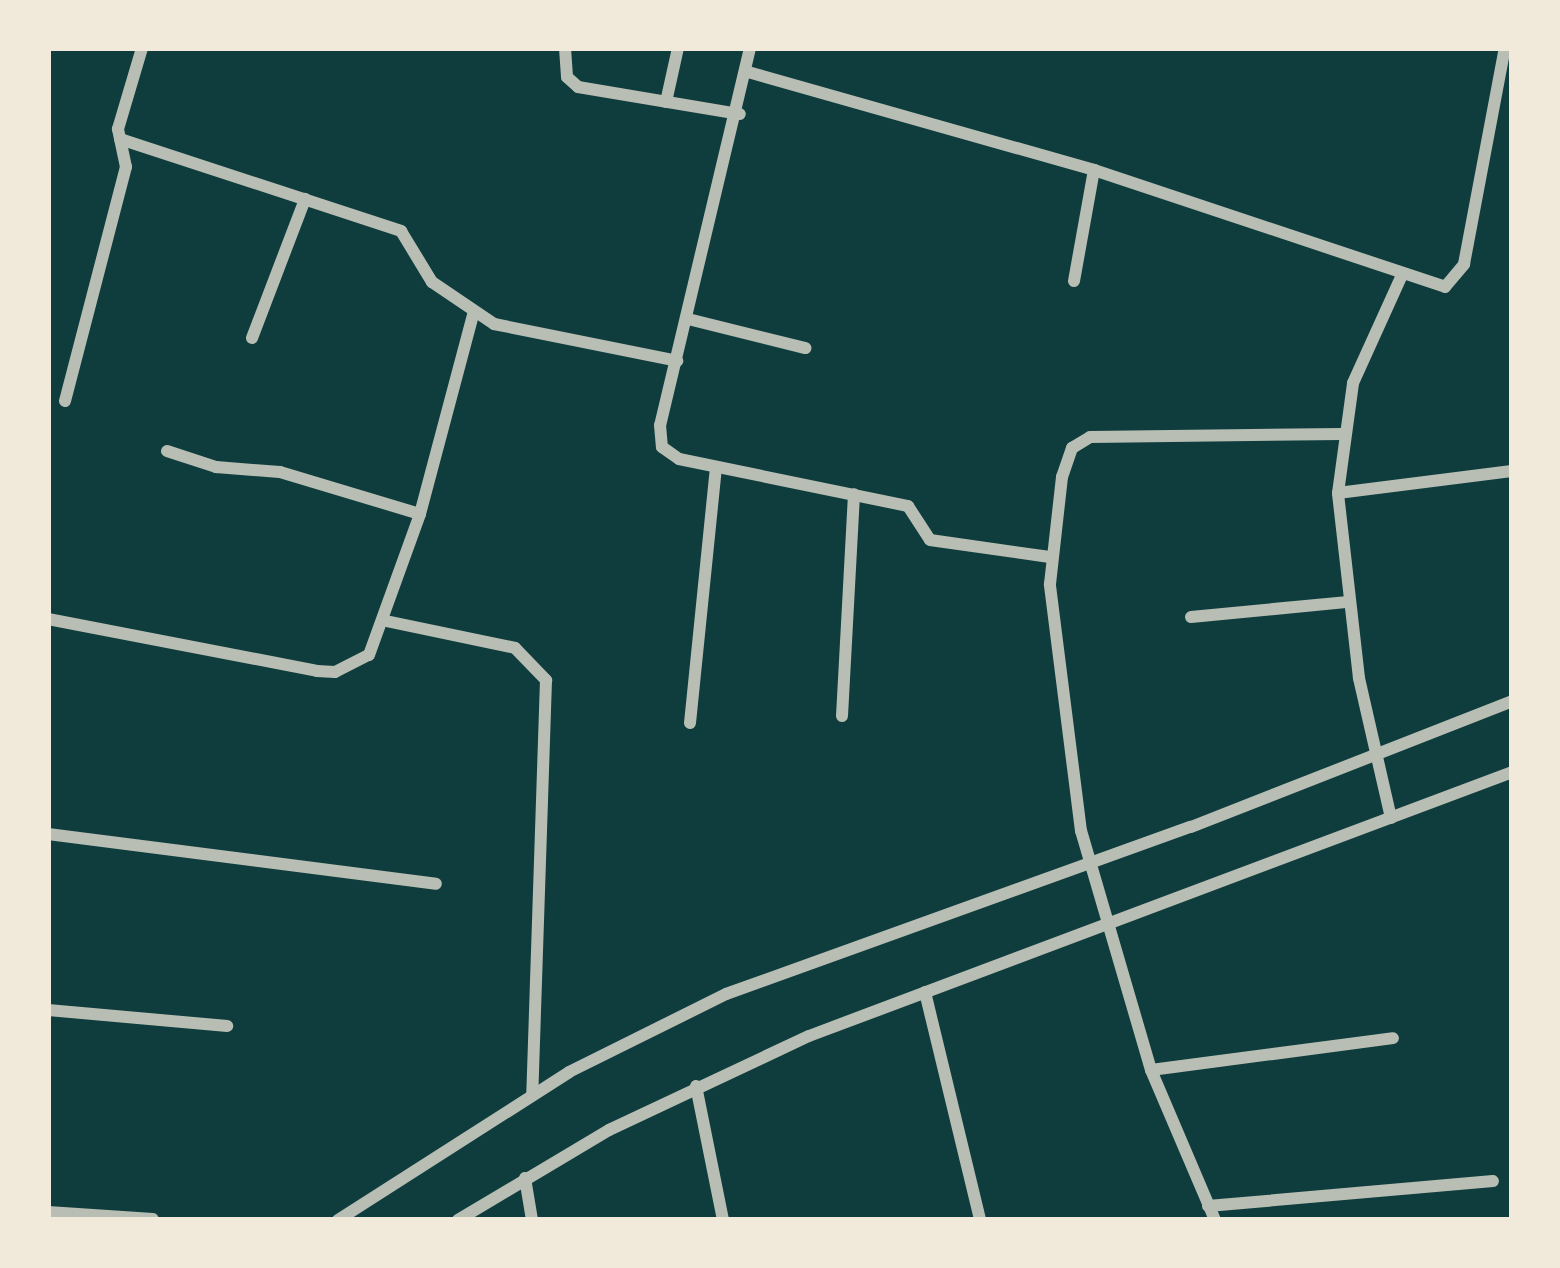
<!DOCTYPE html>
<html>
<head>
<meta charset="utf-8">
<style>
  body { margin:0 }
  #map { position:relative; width:1560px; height:1268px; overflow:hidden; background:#0f3d3e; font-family:Cabin,sans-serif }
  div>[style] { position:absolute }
  .minor>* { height:12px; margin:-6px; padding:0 6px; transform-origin:6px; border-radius:6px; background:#b8beb3 }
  span { translate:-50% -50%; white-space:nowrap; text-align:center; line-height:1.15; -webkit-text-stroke:12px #f1e9da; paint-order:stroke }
  .frame { position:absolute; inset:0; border:51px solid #f1e9da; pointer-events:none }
</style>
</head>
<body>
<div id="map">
  <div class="minor">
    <div style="left:565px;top:48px;width:29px;rotate:86deg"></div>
    <div style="left:567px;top:77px;width:15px;rotate:42deg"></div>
    <div style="left:578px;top:87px;width:164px;rotate:9.5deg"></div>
    <div style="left:750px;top:48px;width:388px;rotate:103.4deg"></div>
    <div style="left:660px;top:425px;width:22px;rotate:85deg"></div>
    <div style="left:662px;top:447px;width:21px;rotate:35deg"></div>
    <div style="left:679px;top:459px;width:234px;rotate:11.6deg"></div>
    <div style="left:908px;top:506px;width:40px;rotate:57.1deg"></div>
    <div style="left:930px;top:540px;width:121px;rotate:8.1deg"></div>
    <div style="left:748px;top:72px;width:360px;rotate:15.8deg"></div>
    <div style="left:1094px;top:170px;width:370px;rotate:18.4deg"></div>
    <div style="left:1445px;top:287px;width:30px;rotate:-50deg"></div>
    <div style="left:1464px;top:264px;width:220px;rotate:-79.3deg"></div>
    <div style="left:666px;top:102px;width:55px;rotate:-77.5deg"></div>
    <div style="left:120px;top:139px;width:296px;rotate:18.1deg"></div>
    <div style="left:401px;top:231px;width:60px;rotate:58.7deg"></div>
    <div style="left:432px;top:282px;width:75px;rotate:34.1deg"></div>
    <div style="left:494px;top:324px;width:187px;rotate:11.4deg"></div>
    <div style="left:1074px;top:281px;width:113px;rotate:-79.8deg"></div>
    <div style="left:688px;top:319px;width:121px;rotate:13.9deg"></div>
    <div style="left:252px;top:338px;width:149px;rotate:-69.1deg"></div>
    <div style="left:65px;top:401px;width:242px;rotate:-75.4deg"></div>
    <div style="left:126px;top:167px;width:39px;rotate:-102deg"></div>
    <div style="left:118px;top:129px;width:84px;rotate:-73.5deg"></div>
    <div style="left:167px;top:451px;width:52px;rotate:18.1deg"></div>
    <div style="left:216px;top:467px;width:64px;rotate:4.5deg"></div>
    <div style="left:280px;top:472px;width:146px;rotate:16.7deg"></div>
    <div style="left:1338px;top:493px;width:175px;rotate:-7.2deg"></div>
    <div style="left:1191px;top:617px;width:158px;rotate:-5.5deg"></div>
    <div style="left:48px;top:619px;width:274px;rotate:10.9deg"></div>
    <div style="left:317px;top:671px;width:18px;rotate:3deg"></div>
    <div style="left:335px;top:672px;width:38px;rotate:-27deg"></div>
    <div style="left:369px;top:655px;width:150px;rotate:-70.1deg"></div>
    <div style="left:420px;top:514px;width:206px;rotate:-75.1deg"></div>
    <div style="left:386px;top:621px;width:132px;rotate:11.8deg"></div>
    <div style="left:515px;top:648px;width:45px;rotate:45.9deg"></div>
    <div style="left:546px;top:680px;width:414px;rotate:91.9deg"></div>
    <div style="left:842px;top:716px;width:222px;rotate:-86.9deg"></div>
    <div style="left:690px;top:723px;width:257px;rotate:-84.2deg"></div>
    <div style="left:1391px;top:818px;width:144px;rotate:-102.9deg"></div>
    <div style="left:1359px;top:678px;width:186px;rotate:-96.5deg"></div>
    <div style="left:1338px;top:493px;width:111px;rotate:-82.2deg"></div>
    <div style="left:1353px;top:383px;width:119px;rotate:-65.6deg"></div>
    <div style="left:48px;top:834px;width:391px;rotate:7.3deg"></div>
    <div style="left:925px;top:992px;width:235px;rotate:76.4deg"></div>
    <div style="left:48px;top:1010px;width:180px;rotate:5.1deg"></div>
    <div style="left:1151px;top:1070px;width:244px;rotate:-7.5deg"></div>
    <div style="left:696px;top:1086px;width:137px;rotate:78.6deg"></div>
    <div style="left:525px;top:1178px;width:43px;rotate:80.5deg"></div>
    <div style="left:1208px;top:1206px;width:286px;rotate:-5deg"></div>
    <div style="left:48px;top:1212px;width:105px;rotate:3.8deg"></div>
    <div style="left:338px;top:1220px;width:274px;rotate:-32.6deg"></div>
    <div style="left:569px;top:1072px;width:175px;rotate:-26.4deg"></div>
    <div style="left:726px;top:994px;width:494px;rotate:-19.8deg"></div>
    <div style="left:1191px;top:827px;width:345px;rotate:-21.4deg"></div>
    <div style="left:458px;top:1220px;width:176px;rotate:-30.8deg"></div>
    <div style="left:609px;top:1130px;width:221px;rotate:-25.2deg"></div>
    <div style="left:809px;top:1036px;width:751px;rotate:-20.58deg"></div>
    <div style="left:1215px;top:1220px;width:163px;rotate:-113.1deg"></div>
    <div style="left:1151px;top:1070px;width:249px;rotate:-106.3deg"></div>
    <div style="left:1081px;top:831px;width:249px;rotate:-97.2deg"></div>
    <div style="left:1050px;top:584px;width:108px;rotate:-83.6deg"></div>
    <div style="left:1062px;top:477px;width:31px;rotate:-71deg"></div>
    <div style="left:1072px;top:448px;width:21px;rotate:-31deg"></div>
    <div style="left:1090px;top:437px;width:252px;rotate:-0.7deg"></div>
  </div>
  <div class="frame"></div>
</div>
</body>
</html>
